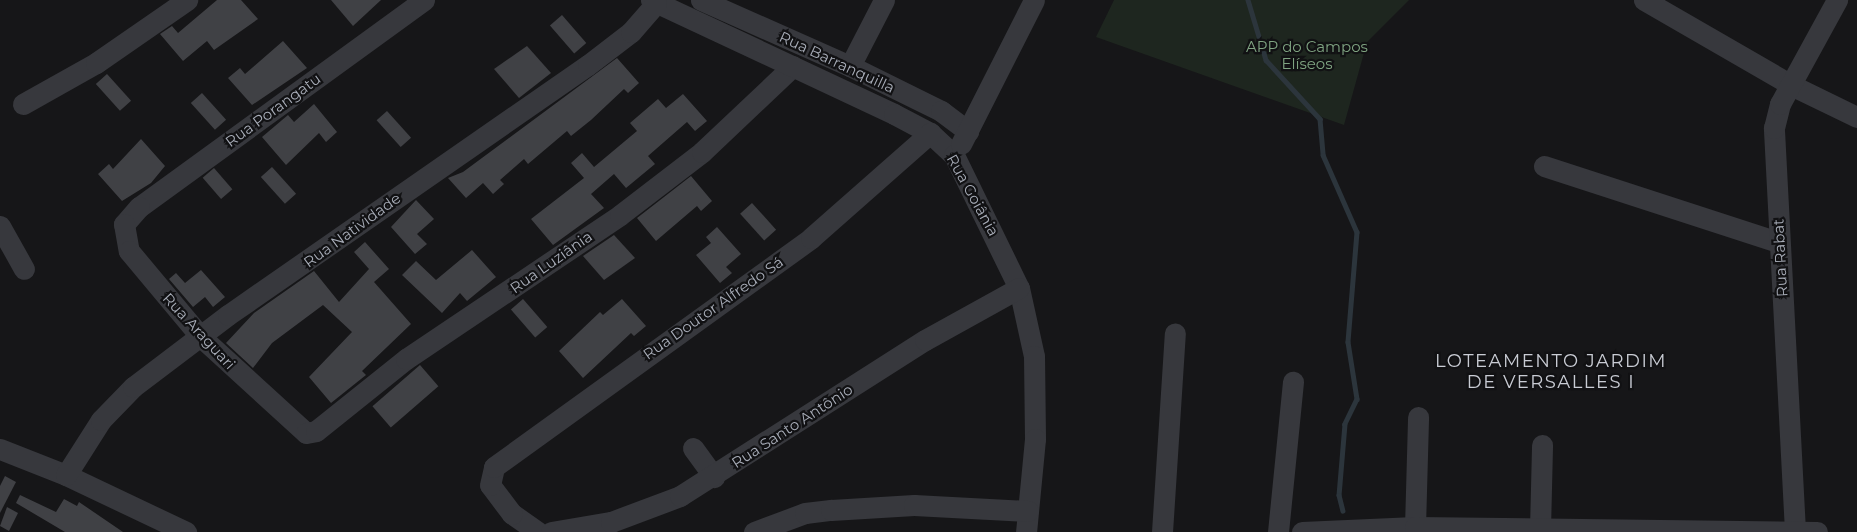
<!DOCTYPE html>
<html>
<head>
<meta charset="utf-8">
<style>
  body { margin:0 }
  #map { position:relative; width:1857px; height:532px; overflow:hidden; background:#161618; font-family:Montserrat,sans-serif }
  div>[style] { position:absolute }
  .green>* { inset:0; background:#1e261f }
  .stream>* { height:4.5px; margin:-2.25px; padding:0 2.25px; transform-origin:2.25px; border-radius:2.25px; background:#2c353c }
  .building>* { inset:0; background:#404145; transform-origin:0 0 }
  .minor>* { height:21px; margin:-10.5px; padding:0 10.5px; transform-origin:10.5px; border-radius:10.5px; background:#37383d }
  span { translate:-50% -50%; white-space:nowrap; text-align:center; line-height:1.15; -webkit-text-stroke:4.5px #111113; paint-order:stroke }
  .park-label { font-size:15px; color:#7fa381 }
  .street-label { font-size:15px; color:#a8adb8 }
  .quarter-label { font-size:18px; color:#c9ccd4; letter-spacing:1.5px }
</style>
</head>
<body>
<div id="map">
  <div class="green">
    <div style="clip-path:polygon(1114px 0,1409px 0,1367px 42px,1344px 125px,1096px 37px)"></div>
  </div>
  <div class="stream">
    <div style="left:1248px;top:0;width:63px;rotate:73.3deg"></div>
    <div style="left:1266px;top:60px;width:80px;rotate:47.5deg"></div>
    <div style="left:1320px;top:119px;width:36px;rotate:85deg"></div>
    <div style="left:1323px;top:155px;width:84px;rotate:66.2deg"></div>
    <div style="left:1357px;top:232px;width:110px;rotate:94.7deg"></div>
    <div style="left:1348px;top:342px;width:58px;rotate:81deg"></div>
    <div style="left:1357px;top:399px;width:28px;rotate:116deg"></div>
    <div style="left:1345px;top:424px;width:71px;rotate:94.8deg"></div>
    <div style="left:1339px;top:495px;width:16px;rotate:76deg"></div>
  </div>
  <div class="building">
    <div style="clip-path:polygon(217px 0,241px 0,258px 19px,214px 50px,207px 41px,183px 61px,160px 34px,172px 26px,178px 33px)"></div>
    <div style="clip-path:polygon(331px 0,381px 0,353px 26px)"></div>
    <div style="left:562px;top:15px;width:37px;height:16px;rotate:49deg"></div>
    <div style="clip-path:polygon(283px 41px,307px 68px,252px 105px,228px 78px,240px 68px,245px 74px)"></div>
    <div style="clip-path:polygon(527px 46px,551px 73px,519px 98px,494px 69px)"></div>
    <div style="clip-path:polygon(617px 58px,639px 83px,628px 93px,624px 89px,591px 120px,571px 136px,567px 131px,528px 164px,524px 159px,500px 180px,504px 184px,493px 194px,483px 183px,466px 198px,448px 178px,463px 172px)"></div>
    <div style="left:107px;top:74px;width:36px;height:15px;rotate:48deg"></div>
    <div style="left:202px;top:93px;width:36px;height:15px;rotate:48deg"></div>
    <div style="clip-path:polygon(683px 94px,707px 121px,695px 131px,687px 122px,648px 156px,655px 164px,626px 188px,614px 174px,591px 194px,604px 208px,553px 245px,531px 219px,584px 178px,571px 163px,582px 153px,594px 167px,637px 131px,630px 123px,658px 99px,666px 108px)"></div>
    <div style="clip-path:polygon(314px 104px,337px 132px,326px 142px,319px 133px,286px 165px,262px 137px,288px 115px,294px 122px)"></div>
    <div style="left:387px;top:111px;width:36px;height:14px;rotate:48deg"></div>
    <div style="clip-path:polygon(141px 139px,165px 166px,151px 183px,122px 201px,98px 174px,109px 164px,113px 169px)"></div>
    <div style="left:272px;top:167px;width:36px;height:15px;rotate:48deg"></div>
    <div style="left:214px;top:168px;width:28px;height:15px;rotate:49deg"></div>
    <div style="clip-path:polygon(691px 176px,712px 201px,701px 211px,697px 206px,656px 241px,637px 218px)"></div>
    <div style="clip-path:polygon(416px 200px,434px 219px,417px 234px,427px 244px,415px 254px,391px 227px)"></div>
    <div style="left:752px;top:203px;width:36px;height:16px;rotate:48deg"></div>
    <div style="clip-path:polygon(717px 227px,741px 254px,726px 267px,732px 273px,720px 283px,696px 255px,711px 243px,706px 237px)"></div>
    <div style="clip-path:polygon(614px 235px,635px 258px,604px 280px,583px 256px)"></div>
    <div style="clip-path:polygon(365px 242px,389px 269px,374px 282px,411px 324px,362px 371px,366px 375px,331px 403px,309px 377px,352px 332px,323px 305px,272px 343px,253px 368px,226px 343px,254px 313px,314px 271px,339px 302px,369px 269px,354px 252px)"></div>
    <div style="clip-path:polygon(472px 250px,496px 277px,467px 301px,460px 293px,442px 313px,402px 275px,416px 261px,436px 280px)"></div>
    <div style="clip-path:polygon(201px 270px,225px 297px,213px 307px,205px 297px,193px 307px,169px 279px,176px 273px,185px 283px)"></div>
    <div style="left:523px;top:299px;width:37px;height:16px;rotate:49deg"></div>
    <div style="clip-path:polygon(622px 299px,646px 326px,634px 336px,631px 333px,583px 378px,559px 351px,600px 312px,603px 315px)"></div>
    <div style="left:420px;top:365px;width:28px;height:63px;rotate:49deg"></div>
    <div style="clip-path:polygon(5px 476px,16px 482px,0 513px,0 486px)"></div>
    <div style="clip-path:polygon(20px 495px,56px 512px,64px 499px,77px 506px,79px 502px,123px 532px,65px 532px,16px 503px)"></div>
    <div style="clip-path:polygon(7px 507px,18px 513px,9px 531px,0 526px)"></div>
  </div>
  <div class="minor">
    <div style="left:424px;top:0;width:352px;rotate:144deg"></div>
    <div style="left:139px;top:207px;width:23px;rotate:131deg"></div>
    <div style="left:124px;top:224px;width:27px;rotate:80deg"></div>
    <div style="left:129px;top:251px;width:112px;rotate:50.1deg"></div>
    <div style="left:201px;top:337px;width:142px;rotate:42.4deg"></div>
    <div style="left:306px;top:433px;width:10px;rotate:-11deg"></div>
    <div style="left:316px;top:431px;width:115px;rotate:-38.7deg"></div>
    <div style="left:406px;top:359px;width:258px;rotate:-33.9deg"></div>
    <div style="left:620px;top:215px;width:103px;rotate:-37.5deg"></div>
    <div style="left:702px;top:152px;width:125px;rotate:-43.4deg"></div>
    <div style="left:651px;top:0;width:268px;rotate:25.1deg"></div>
    <div style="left:894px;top:114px;width:41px;rotate:27.8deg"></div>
    <div style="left:930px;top:133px;width:33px;rotate:43deg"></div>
    <div style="left:954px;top:155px;width:148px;rotate:64deg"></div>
    <div style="left:1019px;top:288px;width:70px;rotate:77.6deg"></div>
    <div style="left:1034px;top:356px;width:83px;rotate:89.3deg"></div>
    <div style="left:1035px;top:439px;width:93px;rotate:95.5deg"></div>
    <div style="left:701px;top:0;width:163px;rotate:23.9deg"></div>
    <div style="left:850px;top:66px;width:102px;rotate:26.3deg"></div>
    <div style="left:941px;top:111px;width:34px;rotate:37deg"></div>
    <div style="left:1644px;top:0;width:170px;rotate:30deg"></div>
    <div style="left:1791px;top:85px;width:73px;rotate:25.9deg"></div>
    <div style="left:850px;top:66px;width:74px;rotate:-62.7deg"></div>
    <div style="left:23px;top:104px;width:84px;rotate:-29.3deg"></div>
    <div style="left:96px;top:63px;width:111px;rotate:-34.7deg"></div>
    <div style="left:961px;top:144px;width:161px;rotate:-63.1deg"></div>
    <div style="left:1544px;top:166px;width:246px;rotate:18deg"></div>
    <div style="left:0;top:226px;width:49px;rotate:60.8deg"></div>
    <div style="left:693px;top:448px;width:36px;rotate:54deg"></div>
    <div style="left:0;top:449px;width:71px;rotate:21.5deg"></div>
    <div style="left:66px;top:475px;width:133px;rotate:25.4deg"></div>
    <div style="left:66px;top:475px;width:65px;rotate:-57.5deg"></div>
    <div style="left:101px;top:420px;width:46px;rotate:-45.9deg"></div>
    <div style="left:133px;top:387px;width:119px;rotate:-37.2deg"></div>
    <div style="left:228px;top:315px;width:438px;rotate:-34.8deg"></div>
    <div style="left:588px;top:65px;width:54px;rotate:-37.5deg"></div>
    <div style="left:631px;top:32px;width:38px;rotate:-49deg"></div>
    <div style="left:1415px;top:527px;width:110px;rotate:-88.4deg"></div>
    <div style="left:1540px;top:529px;width:84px;rotate:-88.6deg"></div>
    <div style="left:1795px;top:531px;width:404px;rotate:-93deg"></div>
    <div style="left:1774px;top:128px;width:25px;rotate:-76deg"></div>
    <div style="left:1780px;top:104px;width:119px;rotate:-61.3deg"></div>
    <div style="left:538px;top:532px;width:32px;rotate:-145deg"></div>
    <div style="left:512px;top:514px;width:36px;rotate:-127deg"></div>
    <div style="left:490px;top:485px;width:18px;rotate:-77deg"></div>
    <div style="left:494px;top:467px;width:391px;rotate:-35.8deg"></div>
    <div style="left:811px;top:238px;width:159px;rotate:-41.4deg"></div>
    <div style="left:551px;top:532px;width:61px;rotate:-9.5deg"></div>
    <div style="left:611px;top:522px;width:74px;rotate:-20.6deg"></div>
    <div style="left:680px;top:496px;width:290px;rotate:-32.5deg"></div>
    <div style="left:925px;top:340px;width:107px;rotate:-29deg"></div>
    <div style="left:754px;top:532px;width:54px;rotate:-20.4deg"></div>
    <div style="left:805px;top:513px;width:26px;rotate:-7deg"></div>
    <div style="left:831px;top:510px;width:83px;rotate:-3.4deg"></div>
    <div style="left:914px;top:505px;width:114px;rotate:3deg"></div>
    <div style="left:1162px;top:532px;width:199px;rotate:-86.3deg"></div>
    <div style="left:1278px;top:532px;width:151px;rotate:-84.3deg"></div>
    <div style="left:1302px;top:532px;width:113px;rotate:-2.5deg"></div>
    <div style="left:1415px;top:527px;width:402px;rotate:0.7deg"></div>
  </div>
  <div class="park-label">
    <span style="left:1307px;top:55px">APP do Campos<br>Elíseos</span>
  </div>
  <div class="street-label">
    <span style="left:837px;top:62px;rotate:25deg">Rua Barranquilla</span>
    <span style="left:273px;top:110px;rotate:-36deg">Rua Porangatu</span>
    <span style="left:973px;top:195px;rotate:61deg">Rua Goiânia</span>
    <span style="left:352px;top:230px;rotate:-36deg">Rua Natividade</span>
    <span style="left:1780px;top:258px;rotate:-93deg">Rua Rabat</span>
    <span style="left:551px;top:262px;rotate:-35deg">Rua Luziânia</span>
    <span style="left:713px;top:308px;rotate:-35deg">Rua Doutor Alfredo Sá</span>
    <span style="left:199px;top:331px;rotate:47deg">Rua Araguari</span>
    <span style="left:792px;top:426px;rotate:-33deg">Rua Santo Antônio</span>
  </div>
  <div class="quarter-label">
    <span style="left:1551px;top:372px">LOTEAMENTO JARDIM<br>DE VERSALLES I</span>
  </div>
</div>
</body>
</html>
